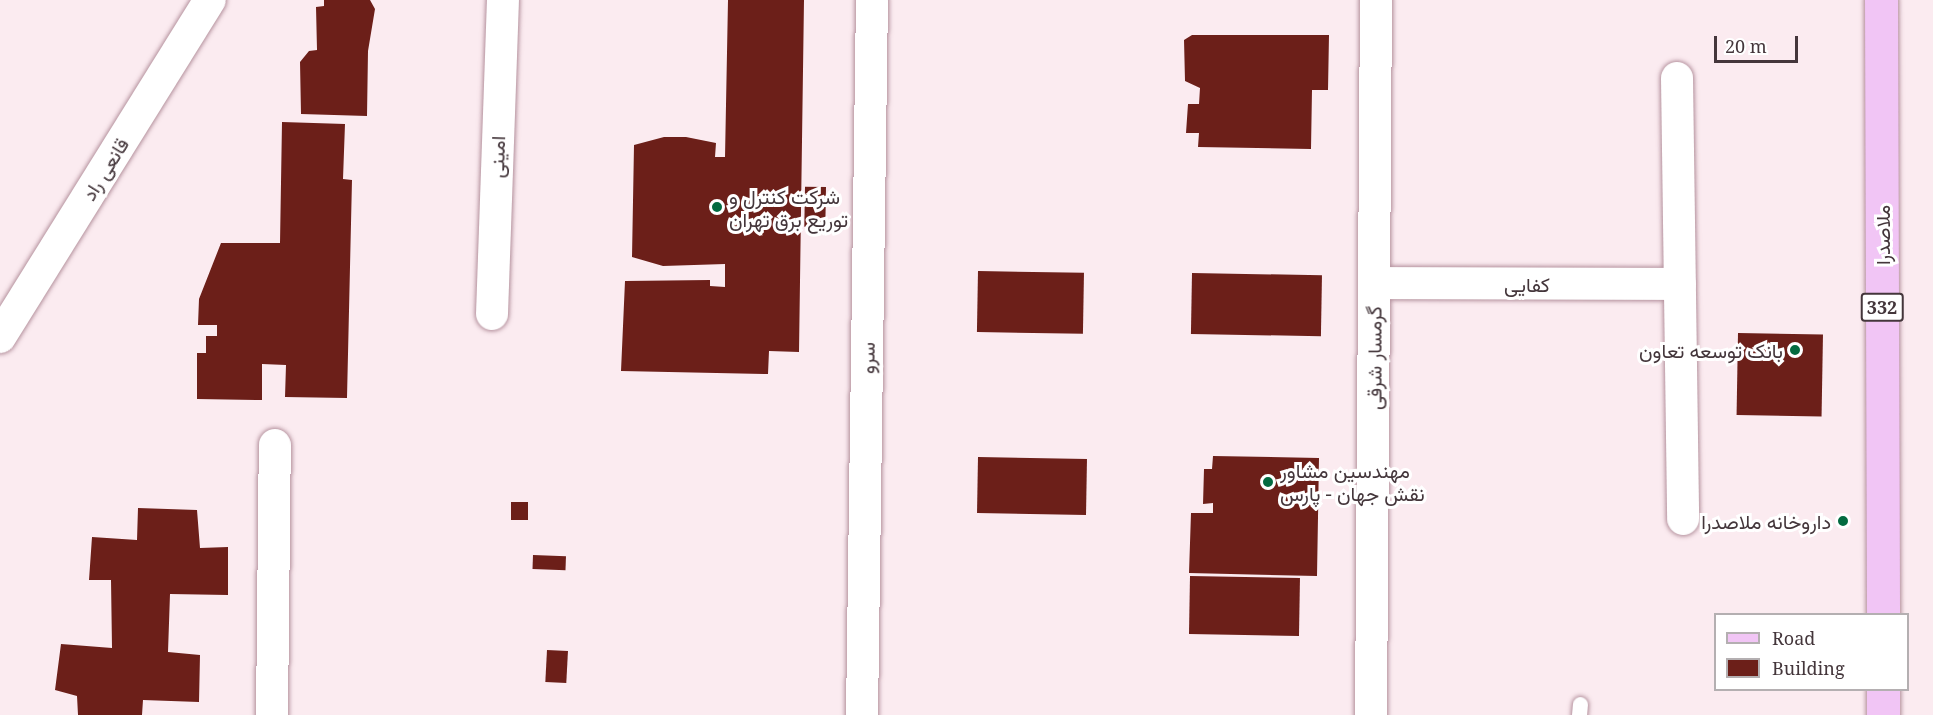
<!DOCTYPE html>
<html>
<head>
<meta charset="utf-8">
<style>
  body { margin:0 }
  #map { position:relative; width:1933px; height:715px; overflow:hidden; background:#fbebf0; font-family:"Noto Serif",Vazirmatn,serif }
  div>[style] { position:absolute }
  .building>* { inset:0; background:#6c1f19; transform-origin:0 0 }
  .roads { filter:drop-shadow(0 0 2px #b5929e) drop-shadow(0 0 2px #b5929e) }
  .lane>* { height:15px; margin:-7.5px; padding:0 7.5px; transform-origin:7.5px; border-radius:7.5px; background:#fff }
  .street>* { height:32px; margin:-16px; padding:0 16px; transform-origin:16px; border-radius:16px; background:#fff }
  .primary>* { height:33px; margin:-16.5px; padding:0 16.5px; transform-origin:16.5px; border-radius:16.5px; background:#f1c5f5 }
  .dots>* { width:16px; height:16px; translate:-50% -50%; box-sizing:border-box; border:3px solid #fff; border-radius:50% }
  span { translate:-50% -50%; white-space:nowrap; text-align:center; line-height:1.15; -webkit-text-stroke:6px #fff; paint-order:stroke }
  .shield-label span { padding:2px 4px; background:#fff; border:2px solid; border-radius:4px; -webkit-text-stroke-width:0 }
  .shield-label { font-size:18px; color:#44363b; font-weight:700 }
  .street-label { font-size:20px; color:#44363b }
  .poi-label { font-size:20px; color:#44363b }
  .left { translate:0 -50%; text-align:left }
  .right { translate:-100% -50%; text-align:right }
  .legend { position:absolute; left:1714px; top:613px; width:195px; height:78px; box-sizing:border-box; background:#fff; border:2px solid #b4afb1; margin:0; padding:8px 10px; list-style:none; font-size:18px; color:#44363b }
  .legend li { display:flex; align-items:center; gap:12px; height:30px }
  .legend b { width:30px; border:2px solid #b4afb1 }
  .scale { position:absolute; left:1714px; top:36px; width:84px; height:27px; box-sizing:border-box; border:3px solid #44363b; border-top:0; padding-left:8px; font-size:18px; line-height:21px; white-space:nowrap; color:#44363b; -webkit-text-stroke:4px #fff; paint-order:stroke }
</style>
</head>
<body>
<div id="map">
  <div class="building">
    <div style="clip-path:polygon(324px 0,370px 0,375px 9px,368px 51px,367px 116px,301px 114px,300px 62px,309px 51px,317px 50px,316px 7px,324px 6px)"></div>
    <div style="clip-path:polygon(728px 0,804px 0,799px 352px,769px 351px,768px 374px,621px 371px,625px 281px,710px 280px,710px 286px,725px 287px,725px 264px,663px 266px,632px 257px,634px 145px,664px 137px,686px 137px,716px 143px,715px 157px,725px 157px)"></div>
    <div style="clip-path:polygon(1192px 35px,1329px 35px,1328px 90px,1312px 90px,1311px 149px,1198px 147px,1199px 133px,1186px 133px,1188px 104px,1199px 104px,1200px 88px,1185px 81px,1184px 40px)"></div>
    <div style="clip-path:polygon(282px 122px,345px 124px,343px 179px,352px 180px,347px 398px,285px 397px,286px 365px,262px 364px,262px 400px,197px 399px,197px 353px,206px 353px,206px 336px,217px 336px,217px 325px,198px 325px,199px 299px,221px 243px,280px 243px)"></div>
    <div style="left:826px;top:187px;width:40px;height:21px;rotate:91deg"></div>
    <div style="left:978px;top:271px;width:106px;height:61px;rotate:1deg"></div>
    <div style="left:1192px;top:273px;width:130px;height:61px;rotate:1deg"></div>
    <div style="left:1738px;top:333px;width:85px;height:82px;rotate:1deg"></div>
    <div style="clip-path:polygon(1213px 456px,1319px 458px,1317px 576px,1189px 573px,1191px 513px,1213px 513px,1213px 503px,1203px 504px,1204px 469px,1212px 469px)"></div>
    <div style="left:978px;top:457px;width:109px;height:56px;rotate:1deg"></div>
    <div style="left:511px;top:502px;width:17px;height:18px"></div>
    <div style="clip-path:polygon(138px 508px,197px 510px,200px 548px,228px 547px,228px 595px,170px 594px,168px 652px,200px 655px,199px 702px,143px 700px,142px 715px,78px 715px,77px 696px,55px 690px,61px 644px,112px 648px,111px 580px,89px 580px,92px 537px,137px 540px)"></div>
    <div style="left:533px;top:555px;width:33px;height:14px;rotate:2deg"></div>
    <div style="left:1190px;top:576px;width:110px;height:58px;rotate:1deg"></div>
    <div style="left:547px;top:650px;width:21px;height:32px;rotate:3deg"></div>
  </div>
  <div class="roads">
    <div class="lane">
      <div style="left:1579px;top:715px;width:11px;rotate:-85deg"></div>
    </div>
    <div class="street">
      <div style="left:1677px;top:78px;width:441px;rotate:89.2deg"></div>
      <div style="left:1374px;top:283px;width:306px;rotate:0.2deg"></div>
      <div style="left:492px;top:314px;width:314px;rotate:-88deg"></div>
      <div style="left:0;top:337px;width:397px;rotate:-58.1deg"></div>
      <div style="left:272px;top:715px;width:270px;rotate:-89.4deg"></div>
      <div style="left:862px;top:715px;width:715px;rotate:-89.2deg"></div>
      <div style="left:1371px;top:715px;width:715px;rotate:-89.6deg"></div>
    </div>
    <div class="primary">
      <div style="left:1881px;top:0;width:614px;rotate:89.81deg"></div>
      <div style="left:1883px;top:690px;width:25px;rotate:90deg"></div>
    </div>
  </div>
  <div class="dots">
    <div style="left:717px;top:207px;background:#036a40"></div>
    <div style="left:1795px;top:350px;background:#036a40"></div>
    <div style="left:1268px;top:482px;background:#036a40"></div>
    <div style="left:1843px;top:521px;background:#036a40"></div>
  </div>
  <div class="shield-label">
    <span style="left:1882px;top:307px">332</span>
  </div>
  <div class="street-label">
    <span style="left:497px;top:157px;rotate:-88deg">امینی</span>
    <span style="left:105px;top:169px;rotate:-58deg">قانعی‌ راد</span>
    <span style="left:1882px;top:235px;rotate:-90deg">ملاصدرا</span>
    <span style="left:1527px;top:284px">کفایی</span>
    <span style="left:867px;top:358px;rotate:-89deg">سرو</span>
    <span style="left:1374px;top:358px;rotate:-90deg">گرمسار شرقی</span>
  </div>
  <div class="poi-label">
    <span class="left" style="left:729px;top:208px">شرکت کنترل و<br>توریع برق تهران</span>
    <span class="right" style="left:1783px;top:350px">بانک توسعه تعاون</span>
    <span class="left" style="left:1280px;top:482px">مهندسین مشاور<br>نقش جهان - پارس</span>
    <span class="right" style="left:1831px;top:521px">داروخانه ملاصدرا</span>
  </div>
  <ul class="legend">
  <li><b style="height:8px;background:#f1c5f5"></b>Road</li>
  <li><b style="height:16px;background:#6c1f19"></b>Building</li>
  </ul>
  <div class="scale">20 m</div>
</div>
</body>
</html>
